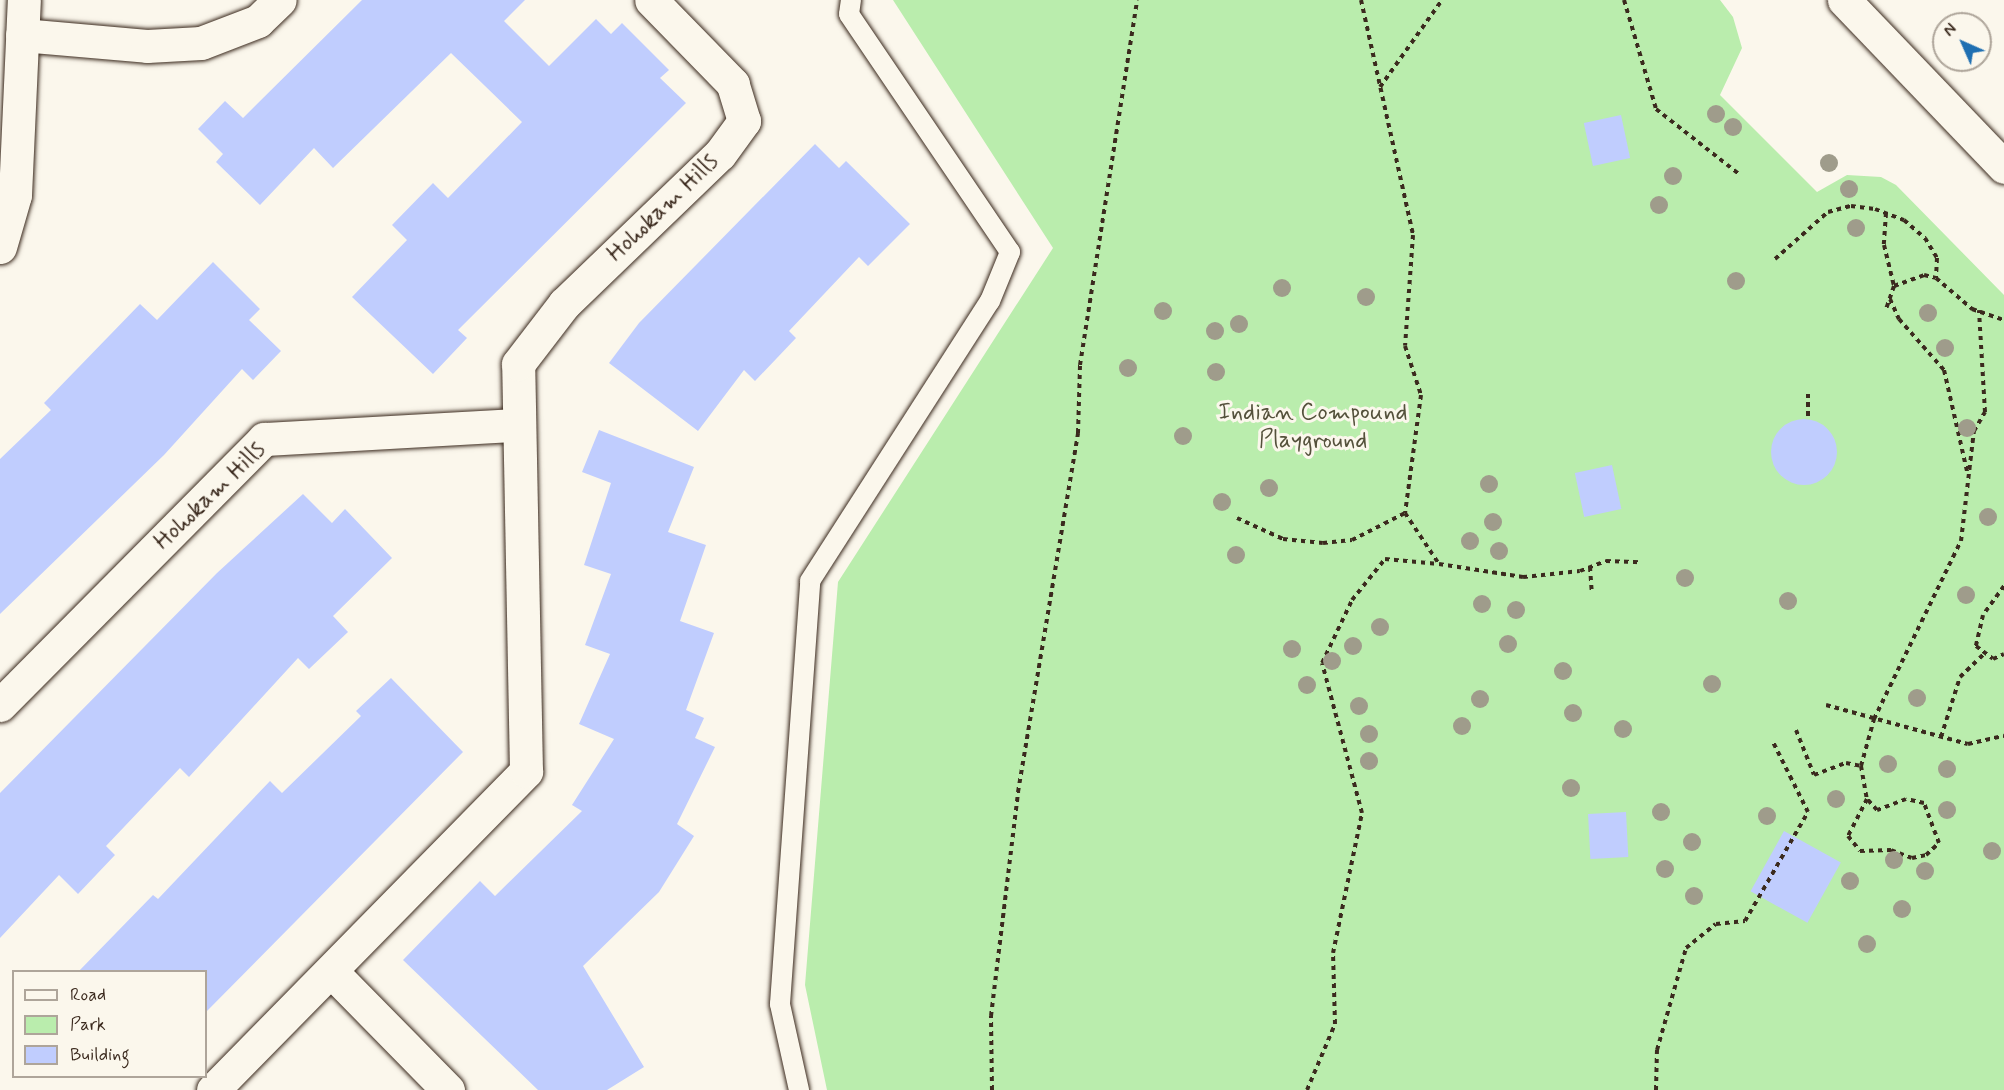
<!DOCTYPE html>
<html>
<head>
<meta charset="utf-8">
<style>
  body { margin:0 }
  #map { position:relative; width:2004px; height:1090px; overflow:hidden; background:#fbf7ec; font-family:Mynerve,sans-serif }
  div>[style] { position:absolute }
  .green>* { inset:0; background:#baedad }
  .building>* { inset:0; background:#c0cdfe; transform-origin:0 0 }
  .round { border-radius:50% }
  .path>* { height:4px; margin-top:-2px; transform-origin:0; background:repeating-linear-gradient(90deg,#3b2a1e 0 4.5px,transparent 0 9px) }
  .roads { filter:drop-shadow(0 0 2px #3b2a1e) drop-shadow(0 0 2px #3b2a1e) }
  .lane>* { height:20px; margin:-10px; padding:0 10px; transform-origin:10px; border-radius:10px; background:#fbf7ec }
  .street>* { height:33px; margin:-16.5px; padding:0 16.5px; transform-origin:16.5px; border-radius:16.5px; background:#fbf7ec }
  .secondary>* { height:33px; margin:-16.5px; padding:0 16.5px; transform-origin:16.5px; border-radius:16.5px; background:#fbf7ec }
  .trees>* { width:18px; height:18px; margin:-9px; border-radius:50%; background:#9f9c8b }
  span { translate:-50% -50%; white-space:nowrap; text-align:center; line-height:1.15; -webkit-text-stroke:6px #fbf7ec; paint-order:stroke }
  .street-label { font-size:24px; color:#3b2a1e }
  .park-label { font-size:24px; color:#54513b }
  .legend { position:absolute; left:12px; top:970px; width:195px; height:108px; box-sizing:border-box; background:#fbf7ec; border:2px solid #aea59a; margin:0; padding:8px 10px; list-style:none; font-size:18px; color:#3b2a1e }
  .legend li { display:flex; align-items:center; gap:12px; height:30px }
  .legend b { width:30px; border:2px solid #aea59a }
  .north { position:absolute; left:1932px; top:12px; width:60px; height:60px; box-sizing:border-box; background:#fbf7ec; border:2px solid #aea59a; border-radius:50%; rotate:315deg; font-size:16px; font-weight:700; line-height:24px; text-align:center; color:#3b2a1e }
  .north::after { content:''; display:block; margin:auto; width:21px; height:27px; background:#1f6fb2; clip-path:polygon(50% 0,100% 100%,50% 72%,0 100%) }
</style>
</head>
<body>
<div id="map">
  <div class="green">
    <div style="clip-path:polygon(893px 0,1720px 0,1733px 17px,1742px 48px,1720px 95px,1817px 192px,1847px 175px,1881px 177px,1896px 185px,2004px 295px,2004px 1090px,827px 1090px,805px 985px,838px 582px,1053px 248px)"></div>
  </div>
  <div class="building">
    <div style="clip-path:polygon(362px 0,525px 0,504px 21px,549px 66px,596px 19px,611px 34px,622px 23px,669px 70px,660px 78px,686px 103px,458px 330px,467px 338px,433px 374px,352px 297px,407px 240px,392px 225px,433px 183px,448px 198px,522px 122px,451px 53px,333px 168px,314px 148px,260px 205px,216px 162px,223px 154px,198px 129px,225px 101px,243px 118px)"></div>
    <div style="left:1621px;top:115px;width:44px;height:38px;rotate:78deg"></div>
    <div style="clip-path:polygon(815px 144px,839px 168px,846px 161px,910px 224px,868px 266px,859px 257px,789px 331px,796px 338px,755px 381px,744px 370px,698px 431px,609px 363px,639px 323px)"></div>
    <div style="clip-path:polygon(213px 262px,260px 309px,249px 320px,281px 351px,253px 380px,242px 369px,164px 455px,0 614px,0 459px,51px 410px,44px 403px,140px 304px,157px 320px)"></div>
    <div class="round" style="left:1771px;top:419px;width:66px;height:66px"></div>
    <div style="clip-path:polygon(599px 430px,694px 467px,668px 532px,706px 545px,680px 621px,714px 633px,686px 710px,704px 718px,695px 738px,715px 747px,677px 824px,694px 836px,659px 892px,583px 966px,644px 1067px,607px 1090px,538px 1090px,403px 960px,480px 881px,495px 896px,582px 811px,572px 805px,614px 739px,579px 724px,610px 654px,585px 645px,611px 574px,584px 565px,611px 483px,582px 472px)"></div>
    <div style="left:1612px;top:465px;width:45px;height:38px;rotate:78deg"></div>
    <div style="clip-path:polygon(303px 494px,332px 523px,345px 509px,392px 558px,333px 616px,348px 632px,309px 669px,298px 658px,189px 777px,180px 768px,106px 846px,115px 855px,78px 894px,59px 875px,0 938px,0 793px,217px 573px)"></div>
    <div style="clip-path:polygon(391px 678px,463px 752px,206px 1012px,206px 972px,78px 972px,153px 895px,158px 899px,270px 781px,282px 793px,361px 716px,356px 711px)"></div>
    <div style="left:1626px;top:812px;width:45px;height:38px;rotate:87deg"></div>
    <div style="left:1784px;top:831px;width:65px;height:69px;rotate:29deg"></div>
  </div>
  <div class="path">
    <div style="left:1361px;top:0;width:241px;rotate:77.5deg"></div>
    <div style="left:1413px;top:235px;width:111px;rotate:94.1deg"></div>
    <div style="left:1405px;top:346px;width:52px;rotate:71.9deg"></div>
    <div style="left:1421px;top:395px;width:119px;rotate:97.7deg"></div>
    <div style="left:1624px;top:0;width:114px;rotate:73.6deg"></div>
    <div style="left:1656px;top:109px;width:105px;rotate:38.1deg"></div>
    <div style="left:1380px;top:87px;width:107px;rotate:-54.5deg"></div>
    <div style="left:1886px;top:213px;width:32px;rotate:94deg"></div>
    <div style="left:1884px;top:245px;width:42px;rotate:76.3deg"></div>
    <div style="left:1894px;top:286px;width:24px;rotate:109deg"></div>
    <div style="left:1775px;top:259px;width:71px;rotate:-41.6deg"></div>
    <div style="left:1828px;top:212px;width:24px;rotate:-15deg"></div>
    <div style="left:1851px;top:206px;width:24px;rotate:7deg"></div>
    <div style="left:1875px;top:209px;width:31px;rotate:21deg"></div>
    <div style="left:1904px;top:220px;width:28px;rotate:41deg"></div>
    <div style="left:1925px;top:238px;width:23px;rotate:59deg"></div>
    <div style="left:1937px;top:258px;width:20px;rotate:93deg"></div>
    <div style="left:1936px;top:278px;width:48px;rotate:40.7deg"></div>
    <div style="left:1972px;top:309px;width:34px;rotate:19deg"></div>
    <div style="left:1894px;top:286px;width:32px;rotate:-20deg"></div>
    <div style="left:1924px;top:275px;width:12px;rotate:14deg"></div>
    <div style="left:1890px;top:299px;width:22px;rotate:66deg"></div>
    <div style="left:1899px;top:319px;width:68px;rotate:48.6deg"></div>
    <div style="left:1944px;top:370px;width:104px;rotate:77.2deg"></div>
    <div style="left:1808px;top:416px;width:23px;rotate:-90deg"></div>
    <div style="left:1237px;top:518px;width:51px;rotate:24.5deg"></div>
    <div style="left:1283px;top:539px;width:40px;rotate:5.7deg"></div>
    <div style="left:1323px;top:543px;width:29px;rotate:-6deg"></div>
    <div style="left:1352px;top:540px;width:59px;rotate:-27deg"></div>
    <div style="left:1405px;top:513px;width:61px;rotate:56.3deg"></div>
    <div style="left:1439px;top:564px;width:85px;rotate:8.8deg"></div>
    <div style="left:1523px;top:577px;width:57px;rotate:-6deg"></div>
    <div style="left:1580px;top:571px;width:28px;rotate:-21deg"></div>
    <div style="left:1606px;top:561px;width:35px;rotate:2deg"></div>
    <div style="left:1590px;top:567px;width:26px;rotate:86deg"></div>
    <div style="left:2004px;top:586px;width:36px;rotate:126deg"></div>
    <div style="left:1983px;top:615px;width:32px;rotate:103deg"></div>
    <div style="left:1976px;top:646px;width:21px;rotate:37deg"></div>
    <div style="left:1993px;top:659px;width:12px;rotate:-24deg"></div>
    <div style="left:1826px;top:705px;width:147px;rotate:15.4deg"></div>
    <div style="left:1968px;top:744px;width:37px;rotate:-13deg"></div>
    <div style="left:1796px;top:730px;width:48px;rotate:68.2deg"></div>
    <div style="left:1814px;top:775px;width:34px;rotate:-21deg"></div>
    <div style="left:1846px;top:763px;width:15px;rotate:11deg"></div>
    <div style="left:1861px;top:766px;width:34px;rotate:80deg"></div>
    <div style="left:1867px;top:799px;width:42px;rotate:117.2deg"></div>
    <div style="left:1848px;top:836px;width:19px;rotate:51deg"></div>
    <div style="left:1860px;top:851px;width:31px;rotate:-2deg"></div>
    <div style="left:1891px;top:850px;width:22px;rotate:21deg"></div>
    <div style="left:1912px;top:858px;width:14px;rotate:-12deg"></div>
    <div style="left:1926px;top:855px;width:18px;rotate:-43deg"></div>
    <div style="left:1939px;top:843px;width:43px;rotate:-110.6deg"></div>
    <div style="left:1924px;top:803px;width:18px;rotate:-167deg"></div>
    <div style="left:1906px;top:799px;width:31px;rotate:159deg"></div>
    <div style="left:1877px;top:810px;width:15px;rotate:-132deg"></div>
    <div style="left:1941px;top:737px;width:63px;rotate:-72.4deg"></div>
    <div style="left:1960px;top:677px;width:35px;rotate:-44deg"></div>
    <div style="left:1861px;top:766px;width:49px;rotate:-74.5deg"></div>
    <div style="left:1874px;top:719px;width:198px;rotate:-64deg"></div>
    <div style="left:1961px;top:541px;width:111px;rotate:-83.3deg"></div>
    <div style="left:1974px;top:431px;width:22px;rotate:-60deg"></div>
    <div style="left:1985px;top:412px;width:102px;rotate:-93.4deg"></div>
    <div style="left:992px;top:1090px;width:74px;rotate:-90.8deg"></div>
    <div style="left:991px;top:1016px;width:226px;rotate:-83.1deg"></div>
    <div style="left:1018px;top:792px;width:364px;rotate:-80.5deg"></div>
    <div style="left:1078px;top:433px;width:68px;rotate:-88.3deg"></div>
    <div style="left:1080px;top:365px;width:369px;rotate:-81.1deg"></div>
    <div style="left:1307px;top:1090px;width:72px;rotate:-67deg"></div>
    <div style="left:1335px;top:1024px;width:71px;rotate:-91.6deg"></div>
    <div style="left:1333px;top:953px;width:143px;rotate:-78.3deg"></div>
    <div style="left:1362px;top:813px;width:155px;rotate:-104.9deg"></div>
    <div style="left:1322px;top:663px;width:70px;rotate:-64.5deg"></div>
    <div style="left:1352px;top:600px;width:53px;rotate:-51.2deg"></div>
    <div style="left:1385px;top:559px;width:54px;rotate:5.3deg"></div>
    <div style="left:1656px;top:1090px;width:40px;rotate:-88.6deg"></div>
    <div style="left:1657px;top:1050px;width:106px;rotate:-74.1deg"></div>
    <div style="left:1686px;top:948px;width:38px;rotate:-39deg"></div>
    <div style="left:1716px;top:924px;width:29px;rotate:-6deg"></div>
    <div style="left:1745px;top:921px;width:126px;rotate:-60deg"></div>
    <div style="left:1808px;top:812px;width:78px;rotate:-116.6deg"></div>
  </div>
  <div class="roads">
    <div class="lane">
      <div style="left:799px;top:1090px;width:88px;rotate:-102.5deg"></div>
      <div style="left:780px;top:1004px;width:424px;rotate:-85.9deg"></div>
      <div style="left:810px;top:581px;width:333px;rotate:-57.3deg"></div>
      <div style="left:990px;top:301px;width:53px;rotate:-67.8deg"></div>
      <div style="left:1010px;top:252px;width:287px;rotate:-124.1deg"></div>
      <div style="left:849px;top:14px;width:14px;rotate:-82deg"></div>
    </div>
    <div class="street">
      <div style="left:22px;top:35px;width:125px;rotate:5deg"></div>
      <div style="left:147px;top:46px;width:54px;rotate:-3.2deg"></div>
      <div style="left:201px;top:43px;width:61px;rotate:-21.1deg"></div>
      <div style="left:258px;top:21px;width:30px;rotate:-44deg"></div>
      <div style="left:0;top:247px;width:54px;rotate:-73.9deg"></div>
      <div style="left:15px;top:195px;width:195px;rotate:-87.4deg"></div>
      <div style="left:0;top:705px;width:375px;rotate:-45.2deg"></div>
      <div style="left:264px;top:439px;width:254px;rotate:-3.2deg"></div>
      <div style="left:331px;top:971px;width:167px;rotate:45.5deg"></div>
      <div style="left:213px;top:1090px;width:447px;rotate:-45.5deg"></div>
      <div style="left:526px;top:771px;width:407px;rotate:-91.1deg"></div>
      <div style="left:518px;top:364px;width:76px;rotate:-52.5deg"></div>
      <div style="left:564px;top:304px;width:216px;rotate:-43.9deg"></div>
      <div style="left:720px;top:154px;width:41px;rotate:-54deg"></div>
      <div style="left:744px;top:121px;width:39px;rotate:-107deg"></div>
      <div style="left:733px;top:84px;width:117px;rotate:-134.3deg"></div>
    </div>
    <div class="secondary">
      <div style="left:1844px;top:0;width:231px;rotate:46.2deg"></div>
    </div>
  </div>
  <div class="trees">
    <div style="left:1716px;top:114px"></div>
    <div style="left:1733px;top:127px"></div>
    <div style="left:1829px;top:163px"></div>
    <div style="left:1673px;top:176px"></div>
    <div style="left:1849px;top:189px"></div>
    <div style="left:1659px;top:205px"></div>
    <div style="left:1856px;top:228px"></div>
    <div style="left:1736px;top:281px"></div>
    <div style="left:1282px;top:288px"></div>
    <div style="left:1366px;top:297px"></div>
    <div style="left:1163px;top:311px"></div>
    <div style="left:1928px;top:313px"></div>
    <div style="left:1239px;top:324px"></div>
    <div style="left:1215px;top:331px"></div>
    <div style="left:1945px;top:348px"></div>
    <div style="left:1128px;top:368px"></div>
    <div style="left:1216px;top:372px"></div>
    <div style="left:1967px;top:428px"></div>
    <div style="left:1183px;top:436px"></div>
    <div style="left:1489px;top:484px"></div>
    <div style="left:1269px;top:488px"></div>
    <div style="left:1222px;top:502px"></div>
    <div style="left:1988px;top:517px"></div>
    <div style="left:1493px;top:522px"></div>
    <div style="left:1470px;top:541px"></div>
    <div style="left:1499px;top:551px"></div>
    <div style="left:1236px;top:555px"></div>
    <div style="left:1685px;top:578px"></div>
    <div style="left:1966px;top:595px"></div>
    <div style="left:1788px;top:601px"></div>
    <div style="left:1482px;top:604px"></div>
    <div style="left:1516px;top:610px"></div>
    <div style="left:1380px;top:627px"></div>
    <div style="left:1508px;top:644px"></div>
    <div style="left:1353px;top:646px"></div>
    <div style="left:1292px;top:649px"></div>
    <div style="left:1332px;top:661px"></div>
    <div style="left:1563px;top:671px"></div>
    <div style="left:1712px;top:684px"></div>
    <div style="left:1307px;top:685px"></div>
    <div style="left:1917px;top:698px"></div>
    <div style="left:1480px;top:699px"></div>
    <div style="left:1359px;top:706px"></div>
    <div style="left:1573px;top:713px"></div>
    <div style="left:1462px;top:726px"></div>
    <div style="left:1623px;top:729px"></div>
    <div style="left:1369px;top:734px"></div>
    <div style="left:1369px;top:761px"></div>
    <div style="left:1888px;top:764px"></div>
    <div style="left:1947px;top:769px"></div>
    <div style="left:1571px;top:788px"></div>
    <div style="left:1836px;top:799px"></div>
    <div style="left:1947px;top:810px"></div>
    <div style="left:1661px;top:812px"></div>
    <div style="left:1767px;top:816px"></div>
    <div style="left:1692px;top:842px"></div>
    <div style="left:1992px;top:851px"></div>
    <div style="left:1894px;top:860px"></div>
    <div style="left:1665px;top:869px"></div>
    <div style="left:1925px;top:871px"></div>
    <div style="left:1850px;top:881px"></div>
    <div style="left:1694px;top:896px"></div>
    <div style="left:1902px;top:909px"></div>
    <div style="left:1867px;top:944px"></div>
  </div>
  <div class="street-label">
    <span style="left:663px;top:208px;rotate:-44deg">Hohokam Hills</span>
    <span style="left:210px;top:496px;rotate:-44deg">Hohokam Hills</span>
  </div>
  <div class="park-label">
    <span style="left:1313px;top:427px">Indian Compound<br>Playground</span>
  </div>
  <ul class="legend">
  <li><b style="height:8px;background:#fbf7ec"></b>Road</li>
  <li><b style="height:16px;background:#baedad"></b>Park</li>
  <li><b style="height:16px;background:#c0cdfe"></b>Building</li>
  </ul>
  <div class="north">N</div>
</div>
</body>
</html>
